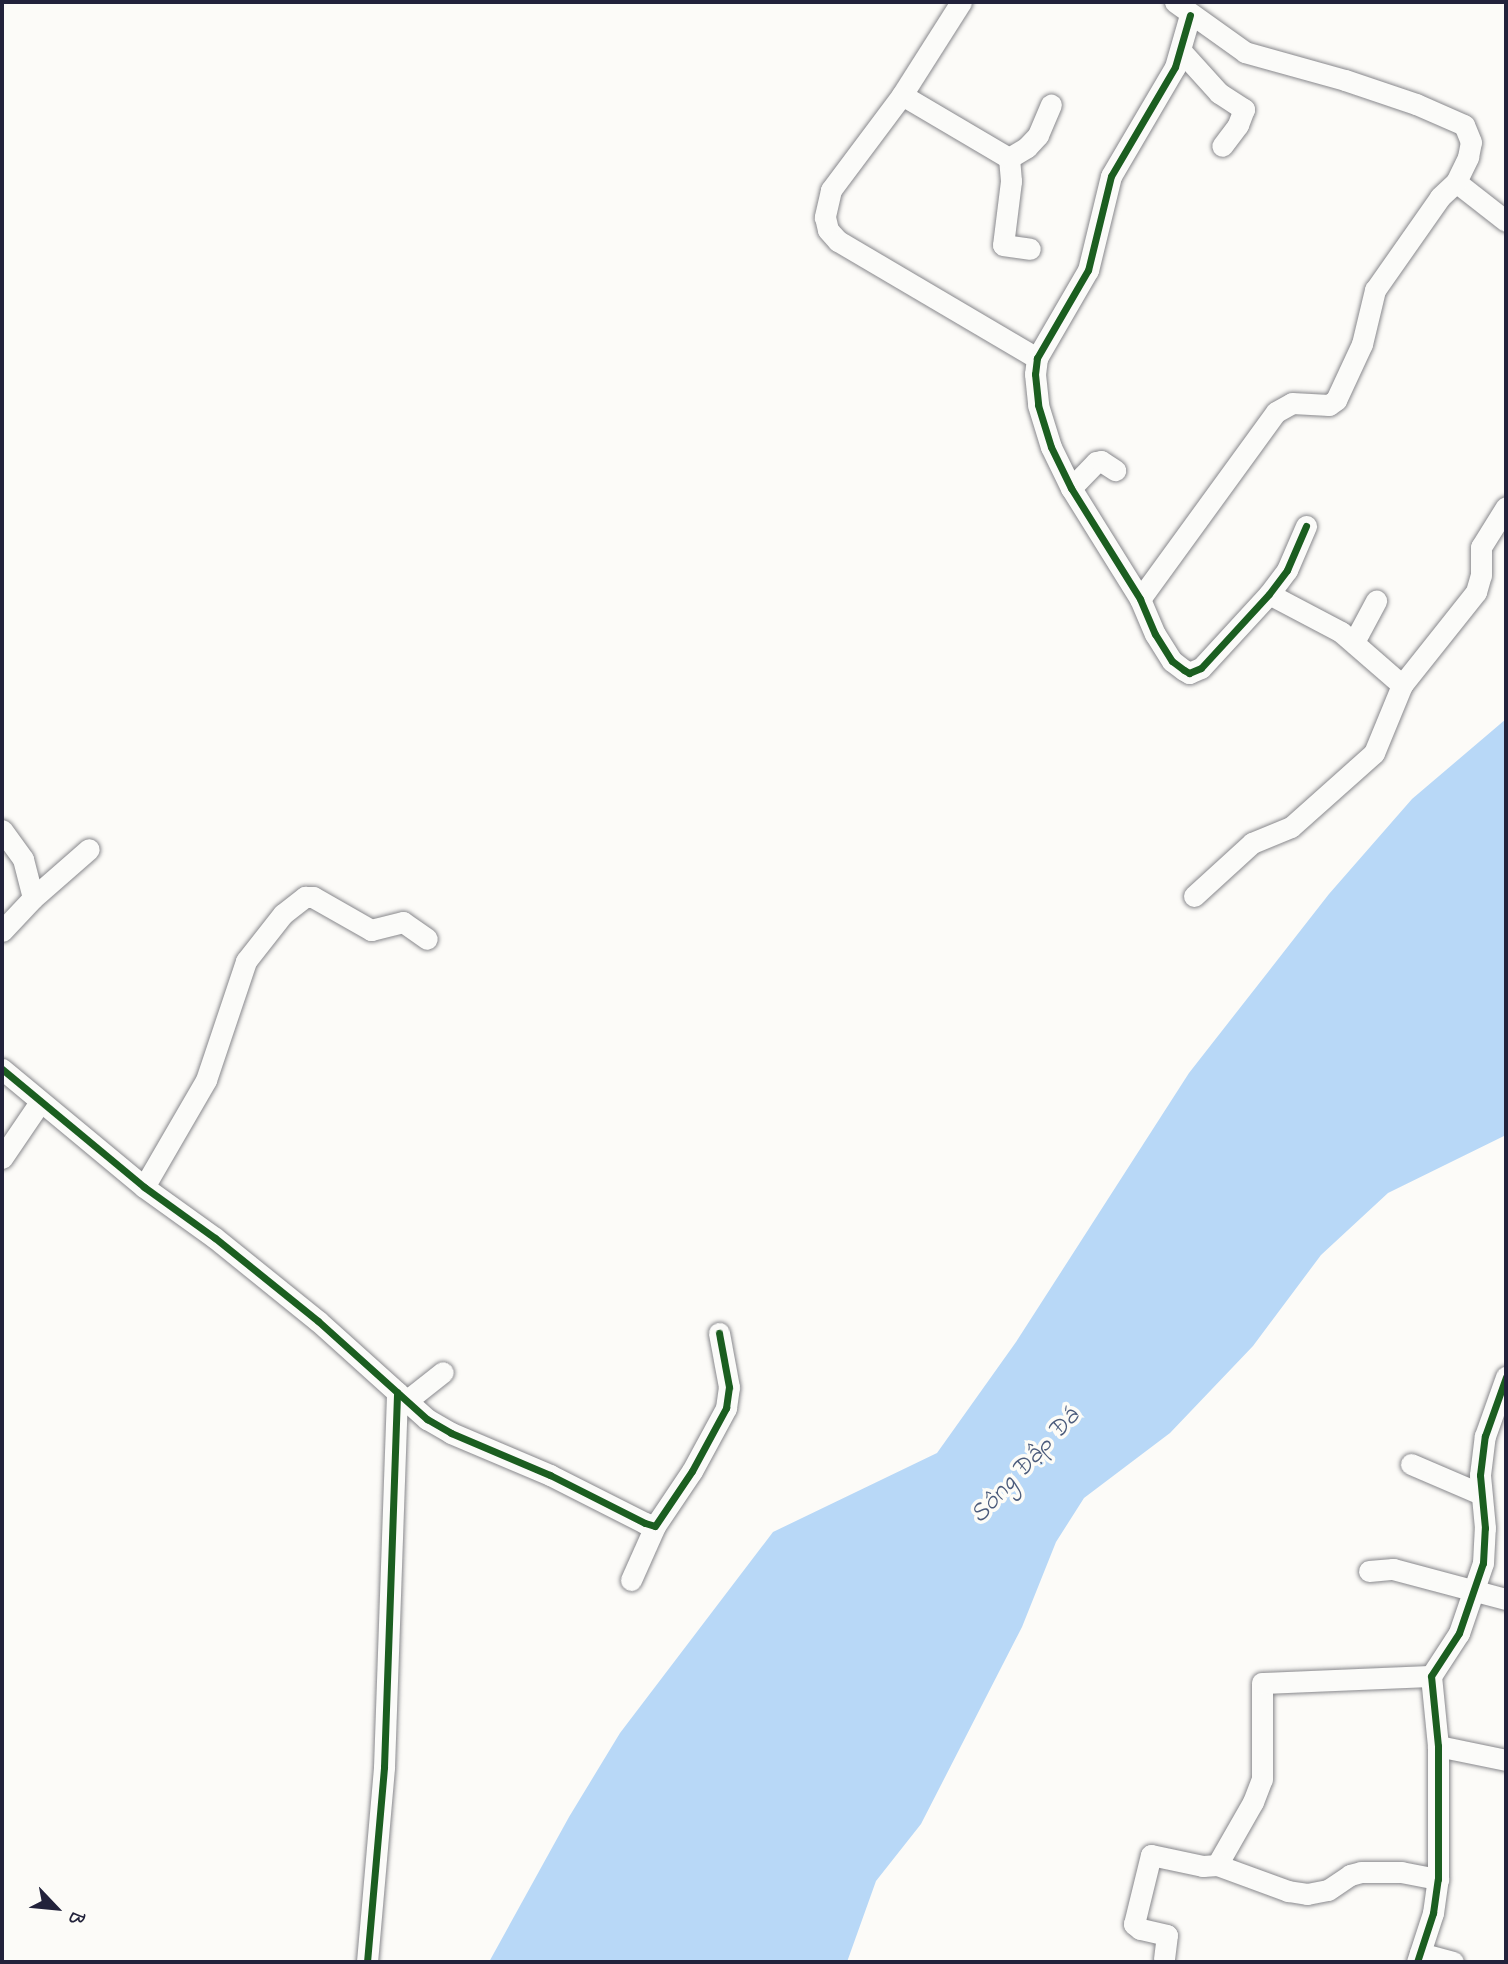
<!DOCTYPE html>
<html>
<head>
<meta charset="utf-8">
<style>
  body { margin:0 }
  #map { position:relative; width:1508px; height:1964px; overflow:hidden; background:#fcfbf8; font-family:"Indie Flower",sans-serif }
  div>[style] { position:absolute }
  .water>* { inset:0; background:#b8d8f7 }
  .roads { filter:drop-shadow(0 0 2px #88888c) drop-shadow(0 0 2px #88888c) }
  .minor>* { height:21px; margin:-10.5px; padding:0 10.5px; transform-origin:10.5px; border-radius:10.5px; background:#fbfbf9 }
  .cycleway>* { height:7px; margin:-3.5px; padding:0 3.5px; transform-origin:3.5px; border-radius:3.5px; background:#1b5e20 }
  span { translate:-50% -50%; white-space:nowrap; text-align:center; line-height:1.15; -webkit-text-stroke:7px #fdfcf7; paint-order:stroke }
  .water-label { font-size:26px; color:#4c5c7c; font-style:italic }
  .frame { position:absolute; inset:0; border:4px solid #22223b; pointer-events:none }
  .north { position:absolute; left:21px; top:1873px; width:70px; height:70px; -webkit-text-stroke:5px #fdfcf7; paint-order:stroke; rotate:116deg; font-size:19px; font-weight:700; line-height:28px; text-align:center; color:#22223b }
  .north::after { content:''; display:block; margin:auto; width:24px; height:32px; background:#22223b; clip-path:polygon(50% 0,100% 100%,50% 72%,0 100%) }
</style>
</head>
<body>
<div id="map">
  <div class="water">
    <div style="clip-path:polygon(1506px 719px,1506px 1135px,1388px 1193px,1321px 1255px,1253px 1346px,1170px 1433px,1084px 1498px,1056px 1542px,1022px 1627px,921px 1824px,876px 1881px,847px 1962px,489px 1962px,569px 1817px,620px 1733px,773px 1532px,937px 1453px,1016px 1342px,1189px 1073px,1329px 894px,1412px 799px)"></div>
  </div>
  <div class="roads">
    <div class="minor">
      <div style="left:961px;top:2px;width:110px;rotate:122.4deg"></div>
      <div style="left:902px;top:95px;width:119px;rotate:126.8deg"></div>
      <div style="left:831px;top:190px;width:28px;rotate:103deg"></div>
      <div style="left:825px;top:217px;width:13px;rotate:77deg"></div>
      <div style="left:828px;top:230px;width:15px;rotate:48deg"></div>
      <div style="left:838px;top:241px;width:231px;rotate:30.5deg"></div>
      <div style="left:1190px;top:15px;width:54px;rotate:106.1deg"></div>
      <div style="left:1175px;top:67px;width:126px;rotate:120.4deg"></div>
      <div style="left:1111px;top:176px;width:97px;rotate:103.7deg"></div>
      <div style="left:1088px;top:270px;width:102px;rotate:120.1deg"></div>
      <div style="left:1037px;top:358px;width:16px;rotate:97deg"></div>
      <div style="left:1035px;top:374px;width:31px;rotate:84deg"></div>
      <div style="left:1038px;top:405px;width:44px;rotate:72.8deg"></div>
      <div style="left:1051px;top:447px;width:46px;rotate:64deg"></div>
      <div style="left:1071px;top:488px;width:131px;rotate:58.1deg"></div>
      <div style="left:1140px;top:599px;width:38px;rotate:67deg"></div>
      <div style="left:1155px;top:634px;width:32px;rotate:58deg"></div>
      <div style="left:1172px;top:661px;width:15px;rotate:37deg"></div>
      <div style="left:1184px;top:670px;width:6px;rotate:31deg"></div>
      <div style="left:1189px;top:673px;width:13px;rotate:-23deg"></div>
      <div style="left:1201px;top:668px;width:100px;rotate:-47.4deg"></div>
      <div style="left:1269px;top:594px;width:30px;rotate:-53deg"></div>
      <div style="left:1287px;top:570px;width:48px;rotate:-66.6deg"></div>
      <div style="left:1181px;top:51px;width:57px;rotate:47.9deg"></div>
      <div style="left:1219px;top:93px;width:30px;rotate:33deg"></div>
      <div style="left:1244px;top:109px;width:17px;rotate:111deg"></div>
      <div style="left:1238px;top:125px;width:26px;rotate:127deg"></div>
      <div style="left:902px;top:95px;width:124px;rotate:30.5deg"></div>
      <div style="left:1009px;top:158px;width:23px;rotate:85deg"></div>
      <div style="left:1011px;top:181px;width:64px;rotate:97.1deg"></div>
      <div style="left:1003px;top:245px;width:27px;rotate:8deg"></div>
      <div style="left:1009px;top:158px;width:21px;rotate:-31deg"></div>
      <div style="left:1027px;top:147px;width:16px;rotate:-47deg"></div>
      <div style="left:1038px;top:135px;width:33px;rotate:-67deg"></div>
      <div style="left:1456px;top:182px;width:63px;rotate:38deg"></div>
      <div style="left:1071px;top:488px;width:36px;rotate:-46deg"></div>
      <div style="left:1096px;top:462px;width:5px;rotate:-11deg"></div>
      <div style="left:1101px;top:461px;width:17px;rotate:33deg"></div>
      <div style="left:1269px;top:594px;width:81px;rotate:27.8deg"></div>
      <div style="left:1341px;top:632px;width:81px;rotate:41deg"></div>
      <div style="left:1140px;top:599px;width:231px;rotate:-54deg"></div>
      <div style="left:1276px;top:412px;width:18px;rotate:-29deg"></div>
      <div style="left:1292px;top:403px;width:37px;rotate:3deg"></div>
      <div style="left:1329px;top:405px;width:9px;rotate:-36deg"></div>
      <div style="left:1336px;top:400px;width:62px;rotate:-65.1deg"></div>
      <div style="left:1362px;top:344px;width:56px;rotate:-76.5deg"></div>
      <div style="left:1375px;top:290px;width:113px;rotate:-55deg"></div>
      <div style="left:1440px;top:197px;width:22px;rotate:-43deg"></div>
      <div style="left:1456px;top:182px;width:28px;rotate:-64deg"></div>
      <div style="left:1468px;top:157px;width:15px;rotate:-79deg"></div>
      <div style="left:1471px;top:142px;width:18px;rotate:-112deg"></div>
      <div style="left:1464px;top:125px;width:52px;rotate:-156.4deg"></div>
      <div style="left:1416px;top:104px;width:75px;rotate:-161.3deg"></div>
      <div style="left:1345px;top:80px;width:104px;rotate:-164.4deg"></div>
      <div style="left:1245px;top:52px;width:86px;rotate:-144.5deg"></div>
      <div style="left:1354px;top:642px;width:47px;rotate:-61.8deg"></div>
      <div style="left:2px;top:830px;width:36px;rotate:54deg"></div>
      <div style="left:23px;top:859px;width:40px;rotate:75.6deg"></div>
      <div style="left:1194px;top:896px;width:79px;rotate:-42.4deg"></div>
      <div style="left:1252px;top:843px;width:42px;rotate:-22.3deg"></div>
      <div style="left:1291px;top:827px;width:111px;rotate:-41.7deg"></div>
      <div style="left:1374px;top:753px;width:74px;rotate:-67.6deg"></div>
      <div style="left:1402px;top:685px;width:119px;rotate:-51.5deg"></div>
      <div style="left:1476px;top:592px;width:18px;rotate:-74deg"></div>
      <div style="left:1481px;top:575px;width:28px;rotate:-90deg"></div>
      <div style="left:1481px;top:547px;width:47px;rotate:-58deg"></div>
      <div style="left:2px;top:931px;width:45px;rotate:-46.8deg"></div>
      <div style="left:33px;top:898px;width:74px;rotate:-41.2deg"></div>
      <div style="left:2px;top:1069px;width:185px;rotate:39.7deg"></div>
      <div style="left:144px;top:1187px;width:87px;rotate:35.7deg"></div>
      <div style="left:215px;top:1238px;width:132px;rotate:38.9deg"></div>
      <div style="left:318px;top:1321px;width:147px;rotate:42deg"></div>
      <div style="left:427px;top:1419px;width:28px;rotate:30deg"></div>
      <div style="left:451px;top:1433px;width:108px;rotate:23deg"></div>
      <div style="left:550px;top:1475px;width:106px;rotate:26.8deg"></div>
      <div style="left:645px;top:1523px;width:10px;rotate:17deg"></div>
      <div style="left:655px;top:1526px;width:66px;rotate:-56.1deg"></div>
      <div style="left:692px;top:1471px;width:72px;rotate:-61.6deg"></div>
      <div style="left:726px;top:1408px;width:21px;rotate:-82deg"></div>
      <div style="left:729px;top:1387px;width:55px;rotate:-100.5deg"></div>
      <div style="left:2px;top:1158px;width:68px;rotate:-55.8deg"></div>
      <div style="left:144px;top:1187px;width:124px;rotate:-59.9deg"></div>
      <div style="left:206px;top:1080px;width:126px;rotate:-71.4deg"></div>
      <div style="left:246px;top:961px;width:60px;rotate:-51.8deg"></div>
      <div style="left:283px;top:914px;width:28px;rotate:-38deg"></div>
      <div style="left:305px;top:897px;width:8px"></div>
      <div style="left:313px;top:897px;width:67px;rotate:29.6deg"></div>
      <div style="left:371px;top:930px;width:33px;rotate:-14deg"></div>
      <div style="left:403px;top:922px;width:29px;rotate:35deg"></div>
      <div style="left:405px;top:1402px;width:48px;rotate:-38.3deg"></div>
      <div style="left:1411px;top:1464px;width:76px;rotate:23.2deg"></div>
      <div style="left:1369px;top:1571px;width:24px;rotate:-5deg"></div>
      <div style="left:1393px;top:1569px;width:117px;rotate:14.9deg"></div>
      <div style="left:631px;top:1580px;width:59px;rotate:-66deg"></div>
      <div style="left:1438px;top:1746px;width:69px;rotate:11.6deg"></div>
      <div style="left:1217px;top:1865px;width:73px;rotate:-60.3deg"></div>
      <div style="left:1253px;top:1802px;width:25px;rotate:-69deg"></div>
      <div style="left:1262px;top:1779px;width:96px;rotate:-90deg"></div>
      <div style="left:1262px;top:1683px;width:169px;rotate:-2.4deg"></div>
      <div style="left:1420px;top:1953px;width:34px;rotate:15deg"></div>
      <div style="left:1164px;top:1959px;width:24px;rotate:-83deg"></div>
      <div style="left:1167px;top:1935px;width:28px;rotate:-167deg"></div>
      <div style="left:1140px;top:1929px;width:8px;rotate:-140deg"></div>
      <div style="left:1134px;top:1924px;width:71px;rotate:-76.2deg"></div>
      <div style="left:1151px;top:1855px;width:53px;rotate:11.9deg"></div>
      <div style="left:1203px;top:1866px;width:14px;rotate:-4deg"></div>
      <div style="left:1217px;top:1865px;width:76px;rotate:20.1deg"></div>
      <div style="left:1288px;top:1891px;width:19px;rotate:9deg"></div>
      <div style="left:1307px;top:1894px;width:21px;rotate:-11deg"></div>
      <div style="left:1328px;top:1890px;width:27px;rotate:-34deg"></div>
      <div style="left:1350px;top:1875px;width:11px;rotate:-15deg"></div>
      <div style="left:1361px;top:1872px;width:40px"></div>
      <div style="left:1401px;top:1872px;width:38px;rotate:11deg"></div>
      <div style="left:367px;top:1962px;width:196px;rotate:-85deg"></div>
      <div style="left:384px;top:1767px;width:375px;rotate:-88deg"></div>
      <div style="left:1417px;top:1962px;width:52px;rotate:-71.9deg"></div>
      <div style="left:1433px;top:1913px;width:34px;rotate:-82deg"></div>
      <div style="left:1438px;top:1879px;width:133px;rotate:-90deg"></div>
      <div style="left:1438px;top:1746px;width:70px;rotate:-95.7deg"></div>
      <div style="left:1431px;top:1676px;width:51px;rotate:-56.9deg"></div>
      <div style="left:1459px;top:1633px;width:74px;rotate:-71.1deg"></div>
      <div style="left:1483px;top:1563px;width:35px;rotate:-87deg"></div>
      <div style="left:1485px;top:1528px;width:53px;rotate:-95.4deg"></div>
      <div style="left:1480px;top:1475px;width:39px;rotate:-83deg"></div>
      <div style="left:1485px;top:1436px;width:63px;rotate:-70.4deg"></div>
    </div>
  </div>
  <div class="cycleway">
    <div style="left:1190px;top:15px;width:54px;rotate:106.1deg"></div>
    <div style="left:1175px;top:67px;width:126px;rotate:120.4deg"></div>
    <div style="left:1111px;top:176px;width:97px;rotate:103.7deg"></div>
    <div style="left:1088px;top:270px;width:102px;rotate:120.1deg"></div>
    <div style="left:1037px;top:358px;width:16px;rotate:97deg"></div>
    <div style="left:1035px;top:374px;width:31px;rotate:84deg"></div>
    <div style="left:1038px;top:405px;width:44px;rotate:72.8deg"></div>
    <div style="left:1051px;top:447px;width:46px;rotate:64deg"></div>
    <div style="left:1071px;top:488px;width:131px;rotate:58.1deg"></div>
    <div style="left:1140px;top:599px;width:38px;rotate:67deg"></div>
    <div style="left:1155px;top:634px;width:32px;rotate:58deg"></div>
    <div style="left:1172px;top:661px;width:15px;rotate:37deg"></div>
    <div style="left:1184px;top:670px;width:6px;rotate:31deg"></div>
    <div style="left:1189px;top:673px;width:13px;rotate:-23deg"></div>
    <div style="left:1201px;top:668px;width:100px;rotate:-47.4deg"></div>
    <div style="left:1269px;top:594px;width:30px;rotate:-53deg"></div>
    <div style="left:1287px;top:570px;width:48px;rotate:-66.6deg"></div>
    <div style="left:2px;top:1069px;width:185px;rotate:39.7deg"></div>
    <div style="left:144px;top:1187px;width:87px;rotate:35.7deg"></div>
    <div style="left:215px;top:1238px;width:132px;rotate:38.9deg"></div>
    <div style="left:318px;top:1321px;width:147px;rotate:42deg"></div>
    <div style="left:427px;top:1419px;width:28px;rotate:30deg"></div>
    <div style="left:451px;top:1433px;width:108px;rotate:23deg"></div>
    <div style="left:550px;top:1475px;width:106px;rotate:26.8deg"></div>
    <div style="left:645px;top:1523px;width:10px;rotate:17deg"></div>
    <div style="left:655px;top:1526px;width:66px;rotate:-56.1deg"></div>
    <div style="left:692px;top:1471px;width:72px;rotate:-61.6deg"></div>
    <div style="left:726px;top:1408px;width:21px;rotate:-82deg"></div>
    <div style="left:729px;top:1387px;width:55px;rotate:-100.5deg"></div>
    <div style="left:367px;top:1962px;width:196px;rotate:-85deg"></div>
    <div style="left:384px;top:1767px;width:375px;rotate:-88deg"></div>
    <div style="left:1417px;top:1962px;width:52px;rotate:-71.9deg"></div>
    <div style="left:1433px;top:1913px;width:34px;rotate:-82deg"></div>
    <div style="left:1438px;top:1879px;width:133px;rotate:-90deg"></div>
    <div style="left:1438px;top:1746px;width:70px;rotate:-95.7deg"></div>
    <div style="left:1431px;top:1676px;width:51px;rotate:-56.9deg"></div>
    <div style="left:1459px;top:1633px;width:74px;rotate:-71.1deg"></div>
    <div style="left:1483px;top:1563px;width:35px;rotate:-87deg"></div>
    <div style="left:1485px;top:1528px;width:53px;rotate:-95.4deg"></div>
    <div style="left:1480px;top:1475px;width:39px;rotate:-83deg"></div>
    <div style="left:1485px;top:1436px;width:63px;rotate:-70.4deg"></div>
  </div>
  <div class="water-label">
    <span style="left:1026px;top:1467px;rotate:-47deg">Sông Đập Đá</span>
  </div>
  <div class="frame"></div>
  <div class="north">B</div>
</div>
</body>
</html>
